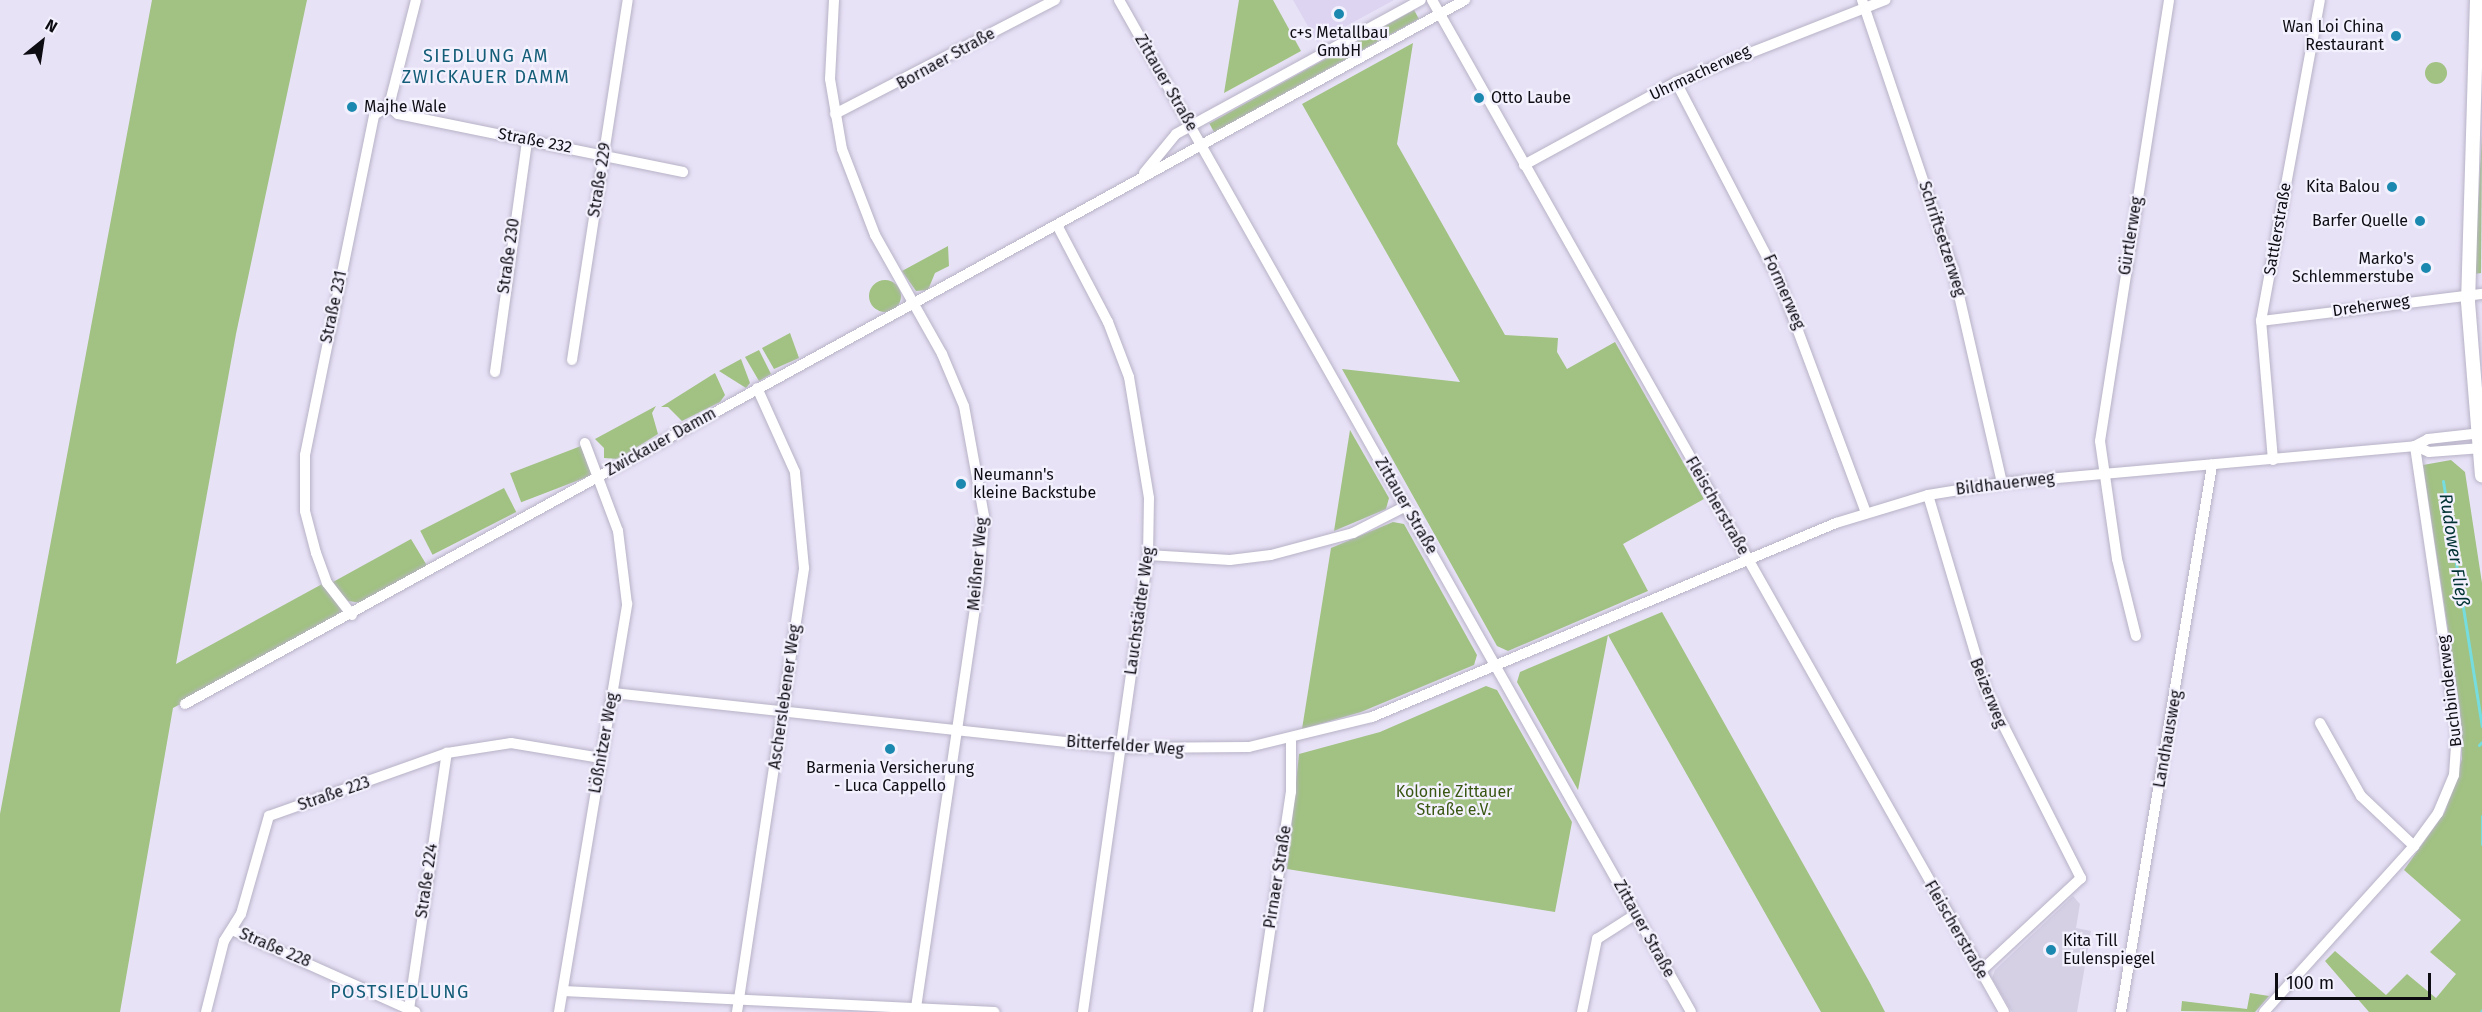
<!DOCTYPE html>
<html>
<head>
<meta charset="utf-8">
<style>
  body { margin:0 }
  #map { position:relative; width:2482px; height:1012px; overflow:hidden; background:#e8e2f7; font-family:"Fira Sans",sans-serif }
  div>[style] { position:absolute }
  .built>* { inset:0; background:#dcd4f0 }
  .education>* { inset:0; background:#d6d0e5 }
  .green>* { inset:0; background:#a1c282; transform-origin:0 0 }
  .round { border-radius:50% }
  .stream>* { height:3px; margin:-1.5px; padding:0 1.5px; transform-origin:1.5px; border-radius:1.5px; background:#76dcde }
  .roads { filter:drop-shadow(0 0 2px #b8b2c6) drop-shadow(0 0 2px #b8b2c6) }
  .minor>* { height:10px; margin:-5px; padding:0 5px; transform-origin:5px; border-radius:5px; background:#fff }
  .major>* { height:14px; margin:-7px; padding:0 7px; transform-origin:7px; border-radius:7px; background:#fff }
  .dots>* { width:16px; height:16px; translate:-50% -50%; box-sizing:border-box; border:3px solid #f4f1fe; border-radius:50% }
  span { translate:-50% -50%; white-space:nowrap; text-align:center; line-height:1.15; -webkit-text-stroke:4.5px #f4f1fe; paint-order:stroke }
  .poi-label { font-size:16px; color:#0e0c13 }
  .right { translate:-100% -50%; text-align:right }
  .left { translate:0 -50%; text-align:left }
  .street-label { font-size:16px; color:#0e0c13 }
  .park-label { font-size:16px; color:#395612 }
  .neighbourhood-label { font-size:18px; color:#145d78; letter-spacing:1.5px }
  .water-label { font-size:18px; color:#003233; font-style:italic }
  .north { position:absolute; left:12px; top:12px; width:60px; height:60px; -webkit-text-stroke:4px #f4f1fe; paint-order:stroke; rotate:30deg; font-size:16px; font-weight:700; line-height:24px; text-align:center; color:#0e0c13 }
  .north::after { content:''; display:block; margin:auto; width:21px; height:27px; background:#0e0c13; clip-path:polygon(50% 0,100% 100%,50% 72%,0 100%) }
  .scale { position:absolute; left:2275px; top:973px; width:156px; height:27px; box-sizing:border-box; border:3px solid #0e0c13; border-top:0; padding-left:8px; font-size:18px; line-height:21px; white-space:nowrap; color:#0e0c13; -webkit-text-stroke:4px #f4f1fe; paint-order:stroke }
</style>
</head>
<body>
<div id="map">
  <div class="built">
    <div style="clip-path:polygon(1293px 0,1394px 0,1317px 42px)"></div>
  </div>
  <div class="education">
    <div style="clip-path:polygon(2073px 896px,2080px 904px,2076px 928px,2091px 931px,2077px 1012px,2012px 1012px,1992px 978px,1995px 970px)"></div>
  </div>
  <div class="green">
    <div style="clip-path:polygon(152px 0,307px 0,236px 334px,176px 664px,324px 583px,347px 614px,173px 708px,120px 1012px,0 1012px,0 814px)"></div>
    <div style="clip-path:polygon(1239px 0,1273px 0,1301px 51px,1224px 93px)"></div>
    <div style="left:1414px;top:10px;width:10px;height:234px;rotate:61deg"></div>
    <div style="clip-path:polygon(1413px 43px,1397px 144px,1505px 335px,1558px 338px,1557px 352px,1567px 369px,1615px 342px,1704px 499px,1623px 544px,1648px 591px,1508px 651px,1497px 646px,1342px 369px,1460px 382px,1302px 104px)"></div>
    <div class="round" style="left:2425px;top:62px;width:22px;height:22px"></div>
    <div style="clip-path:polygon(2482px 136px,2481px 273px,2474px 274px)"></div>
    <div style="clip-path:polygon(948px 246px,949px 266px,935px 273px,928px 290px,916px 291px,902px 271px)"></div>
    <div class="round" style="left:869px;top:280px;width:32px;height:32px"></div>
    <div style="clip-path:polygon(790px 333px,799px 358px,774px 369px,762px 348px)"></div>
    <div style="clip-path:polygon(759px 350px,771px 374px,759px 381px,745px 357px)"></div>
    <div style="clip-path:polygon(741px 359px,750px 383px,746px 388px,719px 371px)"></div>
    <div style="clip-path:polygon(715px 373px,725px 395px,720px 402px,682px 421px,668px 407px,661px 407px)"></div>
    <div style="clip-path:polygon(656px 406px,652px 413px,658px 434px,618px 459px,604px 458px,604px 448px,595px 439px)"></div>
    <div style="clip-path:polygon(1350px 430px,1389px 498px,1386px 509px,1334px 531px)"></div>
    <div style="left:581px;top:446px;width:31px;height:76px;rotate:69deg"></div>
    <div style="clip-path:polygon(2451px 460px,2465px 472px,2482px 583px,2482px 1012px,2369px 1012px,2325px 961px,2335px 951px,2386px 995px,2407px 974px,2436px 998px,2456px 974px,2430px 952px,2461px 920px,2404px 870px,2445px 812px,2462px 759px,2460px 709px,2423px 465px)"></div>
    <div style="left:504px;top:488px;width:27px;height:94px;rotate:63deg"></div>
    <div style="clip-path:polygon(1393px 522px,1404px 524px,1477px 655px,1474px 665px,1361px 712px,1302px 729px,1331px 548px)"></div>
    <div style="clip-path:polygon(411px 539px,429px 569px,362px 603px,348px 601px,339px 591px,333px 582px)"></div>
    <div style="clip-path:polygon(1662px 612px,1870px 983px,1885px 1012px,1821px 1012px,1608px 635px,1578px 790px,1517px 682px,1520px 672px)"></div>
    <div style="clip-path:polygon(1486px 686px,1497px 690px,1572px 822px,1555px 912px,1287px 869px,1299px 754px,1380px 732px)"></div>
    <div style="clip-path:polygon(2250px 993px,2269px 996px,2255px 1012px,2181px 1011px,2182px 1001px,2247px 1009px)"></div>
  </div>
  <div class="stream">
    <div style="left:2443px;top:481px;width:248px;rotate:81deg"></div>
    <div style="left:2479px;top:745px;width:4px;rotate:-45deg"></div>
    <div style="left:2482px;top:816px;width:28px;rotate:90deg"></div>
    <div style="left:2481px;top:1012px;width:2px;rotate:-63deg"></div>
  </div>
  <div class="roads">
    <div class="minor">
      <div style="left:834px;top:0;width:79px;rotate:92.9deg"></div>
      <div style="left:830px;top:79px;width:71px;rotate:80.3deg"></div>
      <div style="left:842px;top:149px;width:92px;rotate:69deg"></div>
      <div style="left:875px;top:235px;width:137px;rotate:60.6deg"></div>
      <div style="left:942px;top:354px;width:56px;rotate:67.1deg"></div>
      <div style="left:964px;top:406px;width:112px;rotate:79.7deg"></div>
      <div style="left:984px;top:516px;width:65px;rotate:94.4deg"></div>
      <div style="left:979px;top:581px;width:436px;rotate:98.4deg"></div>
      <div style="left:1119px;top:0;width:1162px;rotate:60.52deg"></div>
      <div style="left:1432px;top:0;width:1162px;rotate:60.52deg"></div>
      <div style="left:1862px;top:0;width:284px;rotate:71.3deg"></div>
      <div style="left:1953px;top:269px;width:220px;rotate:77.1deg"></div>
      <div style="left:1676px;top:82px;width:223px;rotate:62.5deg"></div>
      <div style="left:1779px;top:280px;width:249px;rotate:69.5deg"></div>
      <div style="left:389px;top:106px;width:12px;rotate:42deg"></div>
      <div style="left:398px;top:114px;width:291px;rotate:11.5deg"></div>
      <div style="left:835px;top:114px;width:248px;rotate:-27.4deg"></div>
      <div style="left:1524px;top:165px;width:173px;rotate:-28.6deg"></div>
      <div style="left:1676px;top:82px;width:225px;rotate:-21.4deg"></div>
      <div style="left:1144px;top:173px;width:50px;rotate:-50.6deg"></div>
      <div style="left:1176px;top:134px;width:279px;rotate:-28.7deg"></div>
      <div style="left:1057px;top:225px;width:110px;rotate:62.3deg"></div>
      <div style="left:1108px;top:322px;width:59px;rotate:69.1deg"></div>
      <div style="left:1129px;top:377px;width:123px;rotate:80.6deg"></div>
      <div style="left:1149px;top:498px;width:57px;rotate:91deg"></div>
      <div style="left:1148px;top:555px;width:462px;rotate:98.1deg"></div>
      <div style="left:2261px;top:321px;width:223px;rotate:-7deg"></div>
      <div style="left:572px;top:360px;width:364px;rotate:-81.2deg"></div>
      <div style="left:495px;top:372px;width:234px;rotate:-82.1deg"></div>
      <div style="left:2415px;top:446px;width:15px;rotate:-28deg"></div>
      <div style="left:2428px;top:439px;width:54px;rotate:-6.3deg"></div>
      <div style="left:2273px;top:460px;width:140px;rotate:-94.9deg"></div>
      <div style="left:2261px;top:321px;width:326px;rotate:-79.6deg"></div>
      <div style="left:1928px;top:495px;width:207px;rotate:73.4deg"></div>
      <div style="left:1987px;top:693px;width:208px;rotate:63.1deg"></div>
      <div style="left:2081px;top:878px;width:138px;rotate:137.1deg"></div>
      <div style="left:1148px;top:555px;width:82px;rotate:3.5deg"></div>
      <div style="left:1230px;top:560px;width:41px;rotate:-7deg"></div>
      <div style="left:1271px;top:555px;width:85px;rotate:-15deg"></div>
      <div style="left:1353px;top:533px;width:59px;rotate:-27deg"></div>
      <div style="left:352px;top:615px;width:41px;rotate:-128deg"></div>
      <div style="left:327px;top:583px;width:32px;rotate:-110deg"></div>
      <div style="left:316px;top:553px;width:43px;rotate:-104.7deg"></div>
      <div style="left:305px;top:511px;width:56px;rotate:-90deg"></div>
      <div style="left:305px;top:455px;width:347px;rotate:-78.5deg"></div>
      <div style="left:374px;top:115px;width:17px;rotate:-31deg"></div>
      <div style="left:389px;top:106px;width:109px;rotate:-75.7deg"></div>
      <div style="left:2136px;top:636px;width:79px;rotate:-103.9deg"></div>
      <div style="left:2117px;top:559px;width:119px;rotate:-98.2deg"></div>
      <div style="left:2100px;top:441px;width:446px;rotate:-81.1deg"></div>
      <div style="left:613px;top:693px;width:511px;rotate:6.18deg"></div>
      <div style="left:1121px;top:748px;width:128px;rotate:-0.4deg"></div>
      <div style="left:1249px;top:747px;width:127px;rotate:-13.7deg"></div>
      <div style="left:1372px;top:717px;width:503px;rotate:-22.69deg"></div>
      <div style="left:1836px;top:523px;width:96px;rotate:-16.9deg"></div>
      <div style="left:1928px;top:495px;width:75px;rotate:-9.2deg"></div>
      <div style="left:2002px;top:483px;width:415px;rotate:-5.1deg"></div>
      <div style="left:2415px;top:446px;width:15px;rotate:23deg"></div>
      <div style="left:2429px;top:452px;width:53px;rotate:-4.3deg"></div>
      <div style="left:185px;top:704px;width:1461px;rotate:-28.81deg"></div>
      <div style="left:2320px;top:723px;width:84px;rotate:60.7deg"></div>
      <div style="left:2361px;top:796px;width:73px;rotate:43.3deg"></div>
      <div style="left:232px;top:930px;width:201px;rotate:24.1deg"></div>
      <div style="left:563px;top:991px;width:432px;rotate:2.8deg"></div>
      <div style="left:409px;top:1009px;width:259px;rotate:-81.6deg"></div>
      <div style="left:206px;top:1012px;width:73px;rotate:-75.8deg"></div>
      <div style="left:224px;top:941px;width:32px;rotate:-58deg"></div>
      <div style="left:241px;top:914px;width:102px;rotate:-74.1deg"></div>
      <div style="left:269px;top:816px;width:189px;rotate:-19.5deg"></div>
      <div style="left:447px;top:753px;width:65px;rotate:-8.9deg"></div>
      <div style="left:511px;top:743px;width:91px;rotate:9.5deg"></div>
      <div style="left:559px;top:1012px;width:414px;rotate:-80.5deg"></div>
      <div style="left:627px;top:604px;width:74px;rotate:-97deg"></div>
      <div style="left:618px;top:531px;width:94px;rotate:-110.6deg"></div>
      <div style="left:737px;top:1012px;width:449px;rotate:-81.4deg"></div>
      <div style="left:804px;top:568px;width:96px;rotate:-95.4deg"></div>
      <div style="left:795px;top:472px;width:92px;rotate:-114.3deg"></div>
      <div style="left:1258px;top:1012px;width:222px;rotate:-81.5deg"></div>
      <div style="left:1291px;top:792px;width:51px;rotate:-90deg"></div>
      <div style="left:1582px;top:1012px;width:75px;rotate:-78.4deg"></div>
      <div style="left:1597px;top:939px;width:46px;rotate:-32.7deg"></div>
      <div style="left:2121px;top:1012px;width:555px;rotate:-80.55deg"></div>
      <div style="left:2264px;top:1012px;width:224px;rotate:-47.9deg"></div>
      <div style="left:2414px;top:846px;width:41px;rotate:-54deg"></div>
      <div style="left:2438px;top:813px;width:41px;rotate:-67.2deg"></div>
      <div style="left:2454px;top:775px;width:44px;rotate:-86.1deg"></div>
      <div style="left:2457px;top:731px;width:288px;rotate:-98.4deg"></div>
    </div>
    <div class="major">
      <div style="left:2477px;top:0;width:302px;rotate:91.7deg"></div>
      <div style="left:2468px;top:302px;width:174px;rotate:85.4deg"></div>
    </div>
  </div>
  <div class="dots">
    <div style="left:1339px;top:14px;background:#1b89af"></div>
    <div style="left:2396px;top:36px;background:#1b89af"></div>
    <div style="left:1479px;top:98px;background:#1b89af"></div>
    <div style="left:352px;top:107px;background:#1b89af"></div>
    <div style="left:2392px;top:187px;background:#1b89af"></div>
    <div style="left:2420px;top:221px;background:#1b89af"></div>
    <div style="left:2426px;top:268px;background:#1b89af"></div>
    <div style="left:961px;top:484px;background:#1b89af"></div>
    <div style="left:890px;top:749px;background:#1b89af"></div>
    <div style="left:2051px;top:950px;background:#1b89af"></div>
  </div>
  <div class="poi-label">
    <span class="right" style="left:2384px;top:36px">Wan Loi China<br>Restaurant</span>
    <span style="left:1339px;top:42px">c+s Metallbau<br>GmbH</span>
    <span class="left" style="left:1491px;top:98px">Otto Laube</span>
    <span class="left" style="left:364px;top:107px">Majhe Wale</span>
    <span class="right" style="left:2380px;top:187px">Kita Balou</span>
    <span class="right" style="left:2408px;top:221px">Barfer Quelle</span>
    <span class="right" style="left:2414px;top:268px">Marko's<br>Schlemmerstube</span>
    <span class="left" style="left:973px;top:484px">Neumann's<br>kleine Backstube</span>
    <span style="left:890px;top:777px">Barmenia Versicherung<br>- Luca Cappello</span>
    <span class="left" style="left:2063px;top:950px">Kita Till<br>Eulenspiegel</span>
  </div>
  <div class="street-label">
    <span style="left:946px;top:59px;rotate:-29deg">Bornaer Straße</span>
    <span style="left:1700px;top:73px;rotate:-25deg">Uhrmacherweg</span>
    <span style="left:1166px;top:83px;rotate:60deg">Zittauer Straße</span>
    <span style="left:535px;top:141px;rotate:11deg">Straße 232</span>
    <span style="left:600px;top:180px;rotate:-81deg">Straße 229</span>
    <span style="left:2278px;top:229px;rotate:-80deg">Sattlerstraße</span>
    <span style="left:2131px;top:236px;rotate:-81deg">Gürtlerweg</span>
    <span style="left:1942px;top:239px;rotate:72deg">Schriftsetzerweg</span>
    <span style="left:509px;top:256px;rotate:-82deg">Straße 230</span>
    <span style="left:1784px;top:292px;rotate:66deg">Formerweg</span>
    <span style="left:2371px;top:306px;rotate:-8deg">Dreherweg</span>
    <span style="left:334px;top:307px;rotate:-78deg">Straße 231</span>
    <span style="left:661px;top:442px;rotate:-29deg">Zwickauer Damm</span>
    <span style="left:2005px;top:484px;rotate:-7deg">Bildhauerweg</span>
    <span style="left:1406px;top:506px;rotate:60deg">Zittauer Straße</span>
    <span style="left:1717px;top:506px;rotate:60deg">Fleischerstraße</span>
    <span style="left:978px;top:564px;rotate:-85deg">Meißner Weg</span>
    <span style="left:1140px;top:611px;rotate:-82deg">Lauchstädter Weg</span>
    <span style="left:2450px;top:691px;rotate:-97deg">Buchbinderweg</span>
    <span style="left:1988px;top:693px;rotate:68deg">Beizerweg</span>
    <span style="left:785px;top:697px;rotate:-82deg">Ascherslebener Weg</span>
    <span style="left:2168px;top:739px;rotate:-80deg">Landhausweg</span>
    <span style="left:604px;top:743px;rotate:-80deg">Lößnitzer Weg</span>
    <span style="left:1125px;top:746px;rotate:4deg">Bitterfelder Weg</span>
    <span style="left:334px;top:794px;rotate:-19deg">Straße 223</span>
    <span style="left:1278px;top:877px;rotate:-81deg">Pirnaer Straße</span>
    <span style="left:427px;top:881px;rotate:-82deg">Straße 224</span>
    <span style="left:1644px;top:929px;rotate:61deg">Zittauer Straße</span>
    <span style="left:1956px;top:930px;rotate:60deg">Fleischerstraße</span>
    <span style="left:275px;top:948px;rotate:23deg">Straße 228</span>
  </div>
  <div class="park-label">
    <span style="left:1454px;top:801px">Kolonie Zittauer<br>Straße e.V.</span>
  </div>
  <div class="neighbourhood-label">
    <span style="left:486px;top:67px">SIEDLUNG AM<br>ZWICKAUER DAMM</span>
    <span style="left:400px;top:992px">POSTSIEDLUNG</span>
  </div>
  <div class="water-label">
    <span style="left:2454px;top:550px;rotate:81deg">Rudower Fließ</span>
  </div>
  <div class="north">N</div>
  <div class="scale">100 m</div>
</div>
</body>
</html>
